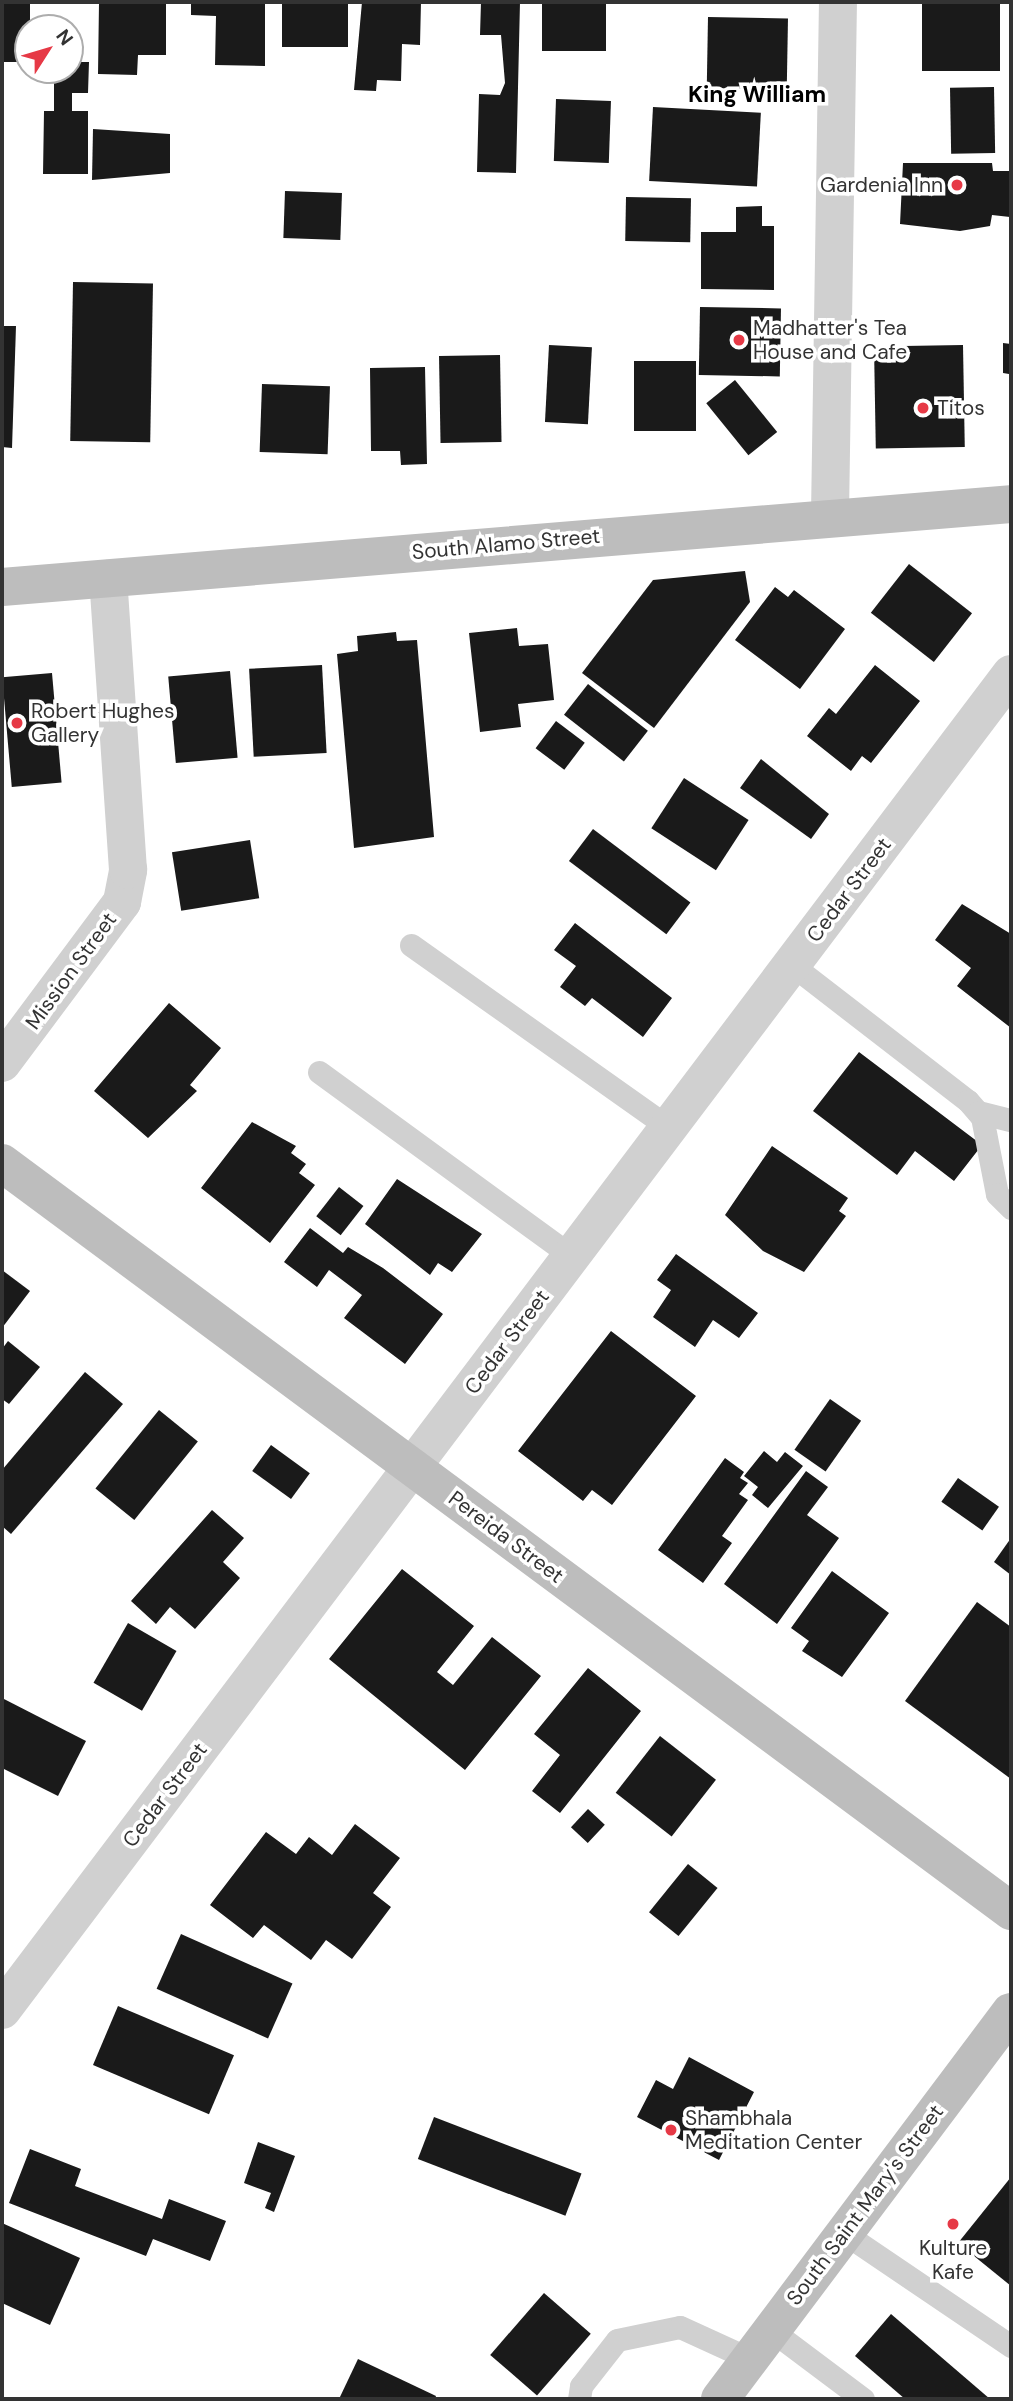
<!DOCTYPE html>
<html>
<head>
<meta charset="utf-8">
<style>
  body { margin:0 }
  #map { position:relative; width:1013px; height:2401px; overflow:hidden; background:#fff; font-family:"DM Sans",sans-serif }
  div>[style] { position:absolute }
  .building>* { inset:0; background:#1a1a1a; transform-origin:0 0 }
  .lane>* { height:23px; margin:-11.5px; padding:0 11.5px; transform-origin:11.5px; border-radius:11.5px; background:#d0d0d0 }
  .street>* { height:38px; margin:-19px; padding:0 19px; transform-origin:19px; border-radius:19px; background:#d0d0d0 }
  .secondary>* { height:38px; margin:-19px; padding:0 19px; transform-origin:19px; border-radius:19px; background:#bdbdbd }
  .dots>* { width:19px; height:19px; translate:-50% -50%; box-sizing:border-box; border:4px solid #fff; border-radius:50% }
  span { translate:-50% -50%; white-space:nowrap; text-align:center; line-height:1.15; -webkit-text-stroke:7px #fff; paint-order:stroke }
  .poi-label { font-size:21px; color:#333 }
  .right { translate:-100% -50%; text-align:right }
  .left { translate:0 -50%; text-align:left }
  .street-label { font-size:21px; color:#333 }
  .neighbourhood-label { font-size:23px; color:#000; font-weight:700 }
  .frame { position:absolute; inset:0; border:4px solid #333; pointer-events:none }
  .north { position:absolute; left:14px; top:14px; width:70px; height:70px; box-sizing:border-box; background:#fff; border:2px solid #adadad; border-radius:50%; rotate:53deg; font-size:19px; font-weight:700; line-height:28px; text-align:center; color:#333 }
  .north::after { content:''; display:block; margin:auto; width:24px; height:32px; background:#e63946; clip-path:polygon(50% 0,100% 100%,50% 72%,0 100%) }
</style>
</head>
<body>
<div id="map">
  <div class="building">
    <div style="left:2px;top:2px;width:28px;height:60px"></div>
    <div style="clip-path:polygon(99px 2px,166px 2px,166px 55px,138px 55px,137px 75px,98px 74px)"></div>
    <div style="clip-path:polygon(191px 2px,265px 2px,265px 66px,215px 65px,216px 16px,191px 15px)"></div>
    <div style="left:282px;top:2px;width:66px;height:45px"></div>
    <div style="clip-path:polygon(362px 2px,421px 2px,420px 45px,402px 44px,401px 81px,377px 80px,376px 91px,354px 90px)"></div>
    <div style="clip-path:polygon(481px 2px,520px 2px,516px 173px,477px 172px,479px 94px,500px 95px,505px 83px,501px 35px,480px 35px)"></div>
    <div style="left:542px;top:2px;width:64px;height:49px"></div>
    <div style="left:922px;top:2px;width:78px;height:69px"></div>
    <div style="left:708px;top:17px;width:80px;height:71px;rotate:1deg"></div>
    <div style="clip-path:polygon(70px 62px,89px 62px,88px 93px,72px 93px,72px 111px,88px 111px,88px 174px,43px 174px,44px 111px,54px 111px,54px 70px,70px 70px)"></div>
    <div style="left:994px;top:87px;width:66px;height:44px;rotate:89deg"></div>
    <div style="left:556px;top:99px;width:55px;height:62px;rotate:2deg"></div>
    <div style="left:653px;top:107px;width:108px;height:74px;rotate:3deg"></div>
    <div style="clip-path:polygon(93px 129px,170px 134px,170px 173px,92px 180px)"></div>
    <div style="clip-path:polygon(903px 163px,992px 163px,993px 171px,1011px 171px,1010px 217px,992px 215px,990px 226px,960px 231px,900px 224px)"></div>
    <div style="left:285px;top:191px;width:57px;height:47px;rotate:2deg"></div>
    <div style="left:626px;top:197px;width:65px;height:44px;rotate:1deg"></div>
    <div style="clip-path:polygon(762px 206px,762px 226px,774px 226px,774px 290px,701px 289px,701px 232px,736px 232px,736px 207px)"></div>
    <div style="left:73px;top:282px;width:80px;height:159px;rotate:1deg"></div>
    <div style="left:700px;top:307px;width:81px;height:68px;rotate:1deg"></div>
    <div style="clip-path:polygon(2px 326px,16px 326px,12px 448px,2px 447px)"></div>
    <div style="clip-path:polygon(1003px 343px,1011px 344px,1011px 422px,1009px 374px,1003px 373px)"></div>
    <div style="left:549px;top:345px;width:43px;height:77px;rotate:3deg"></div>
    <div style="left:963px;top:345px;width:102px;height:89px;rotate:89deg"></div>
    <div style="left:500px;top:355px;width:87px;height:61px;rotate:89deg"></div>
    <div style="left:634px;top:361px;width:62px;height:70px"></div>
    <div style="clip-path:polygon(425px 367px,427px 464px,401px 465px,400px 451px,371px 451px,370px 368px)"></div>
    <div style="left:735px;top:380px;width:67px;height:37px;rotate:51deg"></div>
    <div style="left:262px;top:384px;width:68px;height:68px;rotate:2deg"></div>
    <div style="left:909px;top:564px;width:80px;height:62px;rotate:38deg"></div>
    <div style="clip-path:polygon(745px 571px,750px 602px,654px 728px,582px 673px,653px 580px)"></div>
    <div style="clip-path:polygon(775px 587px,788px 597px,794px 590px,845px 629px,800px 689px,735px 640px)"></div>
    <div style="clip-path:polygon(517px 628px,519px 646px,548px 644px,554px 700px,518px 704px,521px 727px,480px 732px,469px 633px)"></div>
    <div style="clip-path:polygon(396px 632px,397px 641px,417px 640px,434px 837px,354px 848px,337px 654px,358px 651px,357px 636px)"></div>
    <div style="left:322px;top:665px;width:88px;height:73px;rotate:87deg"></div>
    <div style="clip-path:polygon(875px 665px,920px 701px,871px 763px,862px 756px,851px 771px,807px 736px,829px 708px,836px 714px)"></div>
    <div style="left:230px;top:671px;width:87px;height:62px;rotate:85deg"></div>
    <div style="left:52px;top:673px;width:110px;height:50px;rotate:85deg"></div>
    <div style="left:588px;top:684px;width:76px;height:39px;rotate:38deg"></div>
    <div style="left:556px;top:721px;width:36px;height:34px;rotate:37deg"></div>
    <div style="clip-path:polygon(761px 759px,829px 814px,811px 839px,740px 788px)"></div>
    <div style="left:684px;top:778px;width:77px;height:60px;rotate:33deg"></div>
    <div style="left:593px;top:829px;width:122px;height:40px;rotate:37deg"></div>
    <div style="left:250px;top:840px;width:59px;height:79px;rotate:81deg"></div>
    <div style="clip-path:polygon(962px 904px,1011px 934px,1011px 1028px,957px 986px,971px 968px,935px 940px)"></div>
    <div style="clip-path:polygon(575px 923px,672px 998px,643px 1037px,592px 998px,585px 1006px,560px 987px,576px 966px,554px 950px)"></div>
    <div style="clip-path:polygon(169px 1003px,221px 1048px,190px 1085px,197px 1091px,148px 1138px,94px 1091px)"></div>
    <div style="clip-path:polygon(859px 1052px,982px 1145px,954px 1181px,915px 1151px,897px 1175px,813px 1111px)"></div>
    <div style="clip-path:polygon(252px 1122px,296px 1146px,291px 1153px,306px 1164px,299px 1173px,315px 1185px,270px 1243px,201px 1188px)"></div>
    <div style="clip-path:polygon(772px 1146px,848px 1198px,839px 1211px,846px 1216px,804px 1272px,763px 1251px,725px 1215px)"></div>
    <div style="clip-path:polygon(397px 1179px,482px 1234px,452px 1272px,438px 1263px,430px 1275px,365px 1224px)"></div>
    <div style="left:339px;top:1187px;width:31px;height:37px;rotate:38deg"></div>
    <div style="clip-path:polygon(310px 1228px,343px 1253px,348px 1247px,383px 1268px,443px 1314px,405px 1364px,344px 1318px,362px 1295px,329px 1270px,317px 1287px,284px 1262px)"></div>
    <div style="clip-path:polygon(676px 1254px,758px 1313px,739px 1338px,713px 1320px,695px 1347px,653px 1317px,671px 1290px,657px 1280px)"></div>
    <div style="clip-path:polygon(2px 1270px,30px 1291px,2px 1328px)"></div>
    <div style="clip-path:polygon(611px 1331px,696px 1396px,612px 1505px,592px 1490px,583px 1501px,518px 1451px)"></div>
    <div style="clip-path:polygon(8px 1341px,40px 1367px,9px 1404px,2px 1399px,2px 1349px)"></div>
    <div style="clip-path:polygon(85px 1372px,123px 1404px,11px 1534px,2px 1526px,2px 1470px)"></div>
    <div style="left:830px;top:1399px;width:38px;height:62px;rotate:35deg"></div>
    <div style="left:159px;top:1410px;width:50px;height:101px;rotate:39deg"></div>
    <div style="left:271px;top:1445px;width:48px;height:32px;rotate:36deg"></div>
    <div style="clip-path:polygon(764px 1451px,777px 1462px,785px 1452px,803px 1466px,768px 1508px,752px 1495px,758px 1487px,744px 1476px)"></div>
    <div style="clip-path:polygon(725px 1458px,744px 1472px,740px 1478px,748px 1483px,739px 1494px,748px 1500px,722px 1536px,732px 1543px,703px 1583px,658px 1550px)"></div>
    <div style="clip-path:polygon(806px 1471px,828px 1487px,807px 1515px,839px 1538px,777px 1624px,724px 1584px)"></div>
    <div style="left:958px;top:1478px;width:50px;height:29px;rotate:35deg"></div>
    <div style="clip-path:polygon(212px 1510px,244px 1538px,223px 1562px,240px 1578px,195px 1629px,170px 1607px,156px 1624px,131px 1601px)"></div>
    <div style="clip-path:polygon(1011px 1538px,1011px 1575px,994px 1562px)"></div>
    <div style="clip-path:polygon(402px 1569px,474px 1626px,437px 1672px,453px 1685px,492px 1637px,541px 1676px,465px 1770px,329px 1659px)"></div>
    <div style="clip-path:polygon(832px 1571px,889px 1613px,842px 1677px,802px 1651px,809px 1641px,791px 1628px)"></div>
    <div style="clip-path:polygon(977px 1602px,1011px 1627px,1011px 1779px,905px 1701px)"></div>
    <div style="left:128px;top:1623px;width:56px;height:69px;rotate:30deg"></div>
    <div style="clip-path:polygon(588px 1668px,641px 1711px,560px 1813px,532px 1791px,560px 1755px,534px 1734px)"></div>
    <div style="clip-path:polygon(2px 1698px,86px 1741px,58px 1796px,2px 1768px)"></div>
    <div style="left:660px;top:1736px;width:71px;height:72px;rotate:38deg"></div>
    <div style="left:588px;top:1809px;width:23px;height:25px;rotate:43deg"></div>
    <div style="clip-path:polygon(355px 1824px,400px 1858px,373px 1893px,391px 1907px,352px 1959px,326px 1940px,311px 1960px,264px 1925px,253px 1938px,210px 1905px,266px 1832px,296px 1854px,309px 1837px,332px 1855px)"></div>
    <div style="left:688px;top:1864px;width:38px;height:62px;rotate:39deg"></div>
    <div style="left:181px;top:1934px;width:122px;height:60px;rotate:24deg"></div>
    <div style="left:118px;top:2006px;width:126px;height:64px;rotate:23deg"></div>
    <div style="clip-path:polygon(689px 2057px,754px 2092px,719px 2160px,637px 2117px,656px 2080px,673px 2089px)"></div>
    <div style="left:434px;top:2117px;width:158px;height:45px;rotate:21deg"></div>
    <div style="clip-path:polygon(258px 2142px,295px 2156px,274px 2212px,265px 2208px,271px 2193px,244px 2183px)"></div>
    <div style="clip-path:polygon(30px 2149px,81px 2169px,75px 2186px,162px 2219px,169px 2199px,226px 2221px,210px 2261px,153px 2239px,146px 2256px,9px 2203px)"></div>
    <div style="clip-path:polygon(1011px 2177px,1011px 2286px,958px 2243px)"></div>
    <div style="clip-path:polygon(2px 2223px,80px 2258px,50px 2325px,2px 2303px)"></div>
    <div style="left:544px;top:2293px;width:62px;height:82px;rotate:41deg"></div>
    <div style="clip-path:polygon(891px 2314px,990px 2399px,905px 2399px,855px 2356px)"></div>
    <div style="clip-path:polygon(358px 2359px,436px 2396px,435px 2399px,339px 2399px)"></div>
  </div>
  <div class="lane">
    <div style="left:411px;top:945px;width:316px;rotate:35.3deg"></div>
    <div style="left:792px;top:965px;width:222px;rotate:37.7deg"></div>
    <div style="left:968px;top:1101px;width:21px;rotate:49deg"></div>
    <div style="left:982px;top:1117px;width:78px;rotate:79deg"></div>
    <div style="left:997px;top:1194px;width:20px;rotate:45deg"></div>
    <div style="left:319px;top:1072px;width:312px;rotate:36.1deg"></div>
    <div style="left:978px;top:1112px;width:34px;rotate:14deg"></div>
    <div style="left:844px;top:2233px;width:202px;rotate:34.1deg"></div>
    <div style="left:771px;top:2330px;width:115px;rotate:36.9deg"></div>
    <div style="left:579px;top:2399px;width:13px;rotate:-81deg"></div>
    <div style="left:581px;top:2386px;width:58px;rotate:-52deg"></div>
    <div style="left:617px;top:2340px;width:64px;rotate:-11.7deg"></div>
    <div style="left:680px;top:2327px;width:77px;rotate:24.6deg"></div>
  </div>
  <div class="street">
    <div style="left:830px;top:515px;width:513px;rotate:-89.11deg"></div>
    <div style="left:2px;top:1063px;width:201px;rotate:-53.3deg"></div>
    <div style="left:122px;top:902px;width:33px;rotate:-79deg"></div>
    <div style="left:128px;top:870px;width:292px;rotate:-93.9deg"></div>
    <div style="left:2px;top:2010px;width:1674px;rotate:-52.94deg"></div>
  </div>
  <div class="secondary">
    <div style="left:2px;top:587px;width:1012px;rotate:-4.7deg"></div>
    <div style="left:2px;top:1163px;width:1256px;rotate:36.55deg"></div>
    <div style="left:720px;top:2399px;width:484px;rotate:-53.1deg"></div>
  </div>
  <div class="dots">
    <div style="left:957px;top:185px;background:#e63946"></div>
    <div style="left:739px;top:340px;background:#e63946"></div>
    <div style="left:923px;top:408px;background:#e63946"></div>
    <div style="left:17px;top:723px;background:#e63946"></div>
    <div style="left:671px;top:2130px;background:#e63946"></div>
    <div style="left:953px;top:2224px;background:#e63946"></div>
  </div>
  <div class="poi-label">
    <span class="right" style="left:943px;top:185px">Gardenia Inn</span>
    <span class="left" style="left:753px;top:340px">Madhatter's Tea<br>House and Cafe</span>
    <span class="left" style="left:937px;top:408px">Titos</span>
    <span class="left" style="left:31px;top:723px">Robert Hughes<br>Gallery</span>
    <span class="left" style="left:685px;top:2130px">Shambhala<br>Meditation Center</span>
    <span style="left:953px;top:2260px">Kulture<br>Kafe</span>
  </div>
  <div class="street-label">
    <span style="left:506px;top:544px;rotate:-5deg">South Alamo Street</span>
    <span style="left:849px;top:890px;rotate:-53deg">Cedar Street</span>
    <span style="left:71px;top:971px;rotate:-54deg">Mission Street</span>
    <span style="left:507px;top:1342px;rotate:-53deg">Cedar Street</span>
    <span style="left:506px;top:1537px;rotate:37deg">Pereida Street</span>
    <span style="left:165px;top:1795px;rotate:-53deg">Cedar Street</span>
    <span style="left:865px;top:2205px;rotate:-53deg">South Saint Mary's Street</span>
  </div>
  <div class="neighbourhood-label">
    <span style="left:757px;top:94px">King William</span>
  </div>
  <div class="frame"></div>
  <div class="north">N</div>
</div>
</body>
</html>
